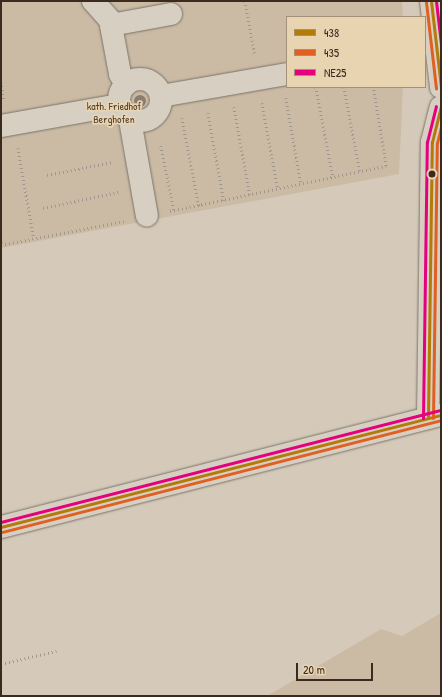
<!DOCTYPE html>
<html>
<head>
<meta charset="utf-8">
<style>
  body { margin:0 }
  #map { position:relative; width:442px; height:697px; overflow:hidden; background:#d5cab9; font-family:"Patrick Hand",sans-serif }
  div>[style] { position:absolute }
  .green>* { inset:0; background:#cbbba4 }
  .path>* { height:2.5px; margin-top:-1.25px; transform-origin:0; background:repeating-linear-gradient(90deg,#9f978d 0 1px,transparent 0 4px) }
  .roads { filter:drop-shadow(0 0 1px #7b7369) drop-shadow(0 0 1px #7b7369) }
  .minor>* { height:22px; margin:-11px; padding:0 11px; transform-origin:11px; border-radius:11px; background:#d7cfc2 }
  .minor>.ring { margin:-11px; padding:0; box-sizing:content-box; background:none; border:22px solid #d7cfc2; border-radius:50% }
  .bus-1>* { height:3px; margin:-1.5px; padding:0 1.5px; transform-origin:1.5px; border-radius:1.5px; background:#b57b0a }
  .bus-2>* { height:3px; margin:-1.5px; padding:0 1.5px; transform-origin:1.5px; border-radius:1.5px; background:#e05f22 }
  .bus-3>* { height:3px; margin:-1.5px; padding:0 1.5px; transform-origin:1.5px; border-radius:1.5px; background:#e5007d }
  .trees>* { width:12px; height:12px; margin:-6px; border-radius:50%; background:#8b7d6d }
  .dots>* { width:11px; height:11px; translate:-50% -50%; box-sizing:border-box; border:2px solid #e9d4b2; border-radius:50% }
  span { translate:-50% -50%; white-space:nowrap; text-align:center; line-height:1.15; -webkit-text-stroke:3.5px #e9d4b2; paint-order:stroke }
  .park-label { font-size:11px; color:#4f3e2f }
  .frame { position:absolute; inset:0; border:2px solid #3b2a1e; pointer-events:none }
  .legend { position:absolute; left:286px; top:16px; width:140px; height:72px; box-sizing:border-box; background:#e9d4b2; border:1px solid #a39077; margin:0; padding:5px 7px; list-style:none; font-size:12px; color:#3b2a1e }
  .legend li { display:flex; align-items:center; gap:8px; height:20px }
  .legend b { width:20px; border:1px solid #a39077 }
  .scale { position:absolute; left:296px; top:663px; width:77px; height:18px; box-sizing:border-box; border:2px solid #3b2a1e; border-top:0; padding-left:5px; font-size:12px; line-height:14px; white-space:nowrap; color:#3b2a1e; -webkit-text-stroke:3px #e9d4b2; paint-order:stroke }
</style>
</head>
<body>
<div id="map">
  <div class="green">
    <div style="clip-path:polygon(1px 1px,402px 1px,403px 17px,287px 17px,287px 87px,403px 87px,399px 174px,1px 248px)"></div>
    <div style="clip-path:polygon(441px 613px,441px 696px,267px 696px,381px 629px,402px 636px)"></div>
  </div>
  <div class="path">
    <div style="left:245px;top:1px;width:55px;rotate:79.5deg"></div>
    <div style="left:1px;top:82px;width:20px;rotate:81deg"></div>
    <div style="left:316px;top:87px;width:92px;rotate:79.3deg"></div>
    <div style="left:344px;top:87px;width:86px;rotate:79.3deg"></div>
    <div style="left:286px;top:98px;width:87px;rotate:80.1deg"></div>
    <div style="left:262px;top:103px;width:87px;rotate:79.5deg"></div>
    <div style="left:234px;top:107px;width:89px;rotate:79.7deg"></div>
    <div style="left:208px;top:113px;width:89px;rotate:79.7deg"></div>
    <div style="left:182px;top:118px;width:90px;rotate:79.1deg"></div>
    <div style="left:161px;top:146px;width:65px;rotate:78.5deg"></div>
    <div style="left:18px;top:148px;width:92px;rotate:80deg"></div>
    <div style="left:47px;top:175px;width:67px;rotate:-11.1deg"></div>
    <div style="left:43px;top:208px;width:77px;rotate:-12deg"></div>
    <div style="left:170px;top:211px;width:221px;rotate:-11.8deg"></div>
    <div style="left:386px;top:166px;width:80px;rotate:-99.3deg"></div>
    <div style="left:1px;top:238px;width:7px;rotate:82deg"></div>
    <div style="left:1px;top:245px;width:125px;rotate:-11deg"></div>
    <div style="left:1px;top:664px;width:57px;rotate:-13.3deg"></div>
  </div>
  <div class="roads">
    <div class="minor">
      <div style="left:93px;top:1px;width:25px;rotate:48deg"></div>
      <div style="left:110px;top:20px;width:55px;rotate:79.5deg"></div>
      <div style="left:120px;top:74px;width:12px;rotate:59deg"></div>
      <div style="left:431px;top:1px;width:87px;rotate:83.4deg"></div>
      <div style="left:111px;top:25px;width:61px;rotate:-10.4deg"></div>
      <div class="ring" style="left:119px;top:79px;width:20px;height:20px"></div>
      <div style="left:161px;top:96px;width:128px;rotate:-9.9deg"></div>
      <div style="left:130px;top:120px;width:97px;rotate:80deg"></div>
      <div style="left:1px;top:126px;width:120px;rotate:-10.1deg"></div>
      <div style="left:428px;top:418px;width:276px;rotate:-89.2deg"></div>
      <div style="left:432px;top:142px;width:36px;rotate:-76deg"></div>
      <div style="left:1px;top:527px;width:454px;rotate:-14.3deg"></div>
    </div>
  </div>
  <div class="bus-1">
    <div style="left:431px;top:1px;width:87px;rotate:83.4deg"></div>
    <div style="left:428px;top:418px;width:276px;rotate:-89.2deg"></div>
    <div style="left:432px;top:142px;width:36px;rotate:-76deg"></div>
    <div style="left:1px;top:527px;width:454px;rotate:-14.3deg"></div>
  </div>
  <div class="bus-2">
    <div style="left:426px;top:2px;width:87px;rotate:83.4deg"></div>
    <div style="left:433px;top:418px;width:275px;rotate:-89.2deg"></div>
    <div style="left:437px;top:143px;width:16px;rotate:-76deg"></div>
    <div style="left:2px;top:532px;width:453px;rotate:-14.3deg"></div>
  </div>
  <div class="bus-3">
    <div style="left:436px;top:1px;width:43px;rotate:83.4deg"></div>
    <div style="left:423px;top:418px;width:276px;rotate:-89.2deg"></div>
    <div style="left:427px;top:142px;width:37px;rotate:-76deg"></div>
    <div style="left:1px;top:522px;width:453px;rotate:-14.3deg"></div>
  </div>
  <div class="trees">
    <div style="left:140px;top:101px"></div>
  </div>
  <div class="dots">
    <div style="left:432px;top:174px;background:#3b2a1e"></div>
  </div>
  <div class="park-label">
    <span style="left:114px;top:113px">kath. Friedhof<br>Berghofen</span>
  </div>
  <div class="frame"></div>
  <ul class="legend">
  <li><b style="height:5px;background:#b57b0a"></b>438</li>
  <li><b style="height:5px;background:#e05f22"></b>435</li>
  <li><b style="height:5px;background:#e5007d"></b>NE25</li>
  </ul>
  <div class="scale">20 m</div>
</div>
</body>
</html>
